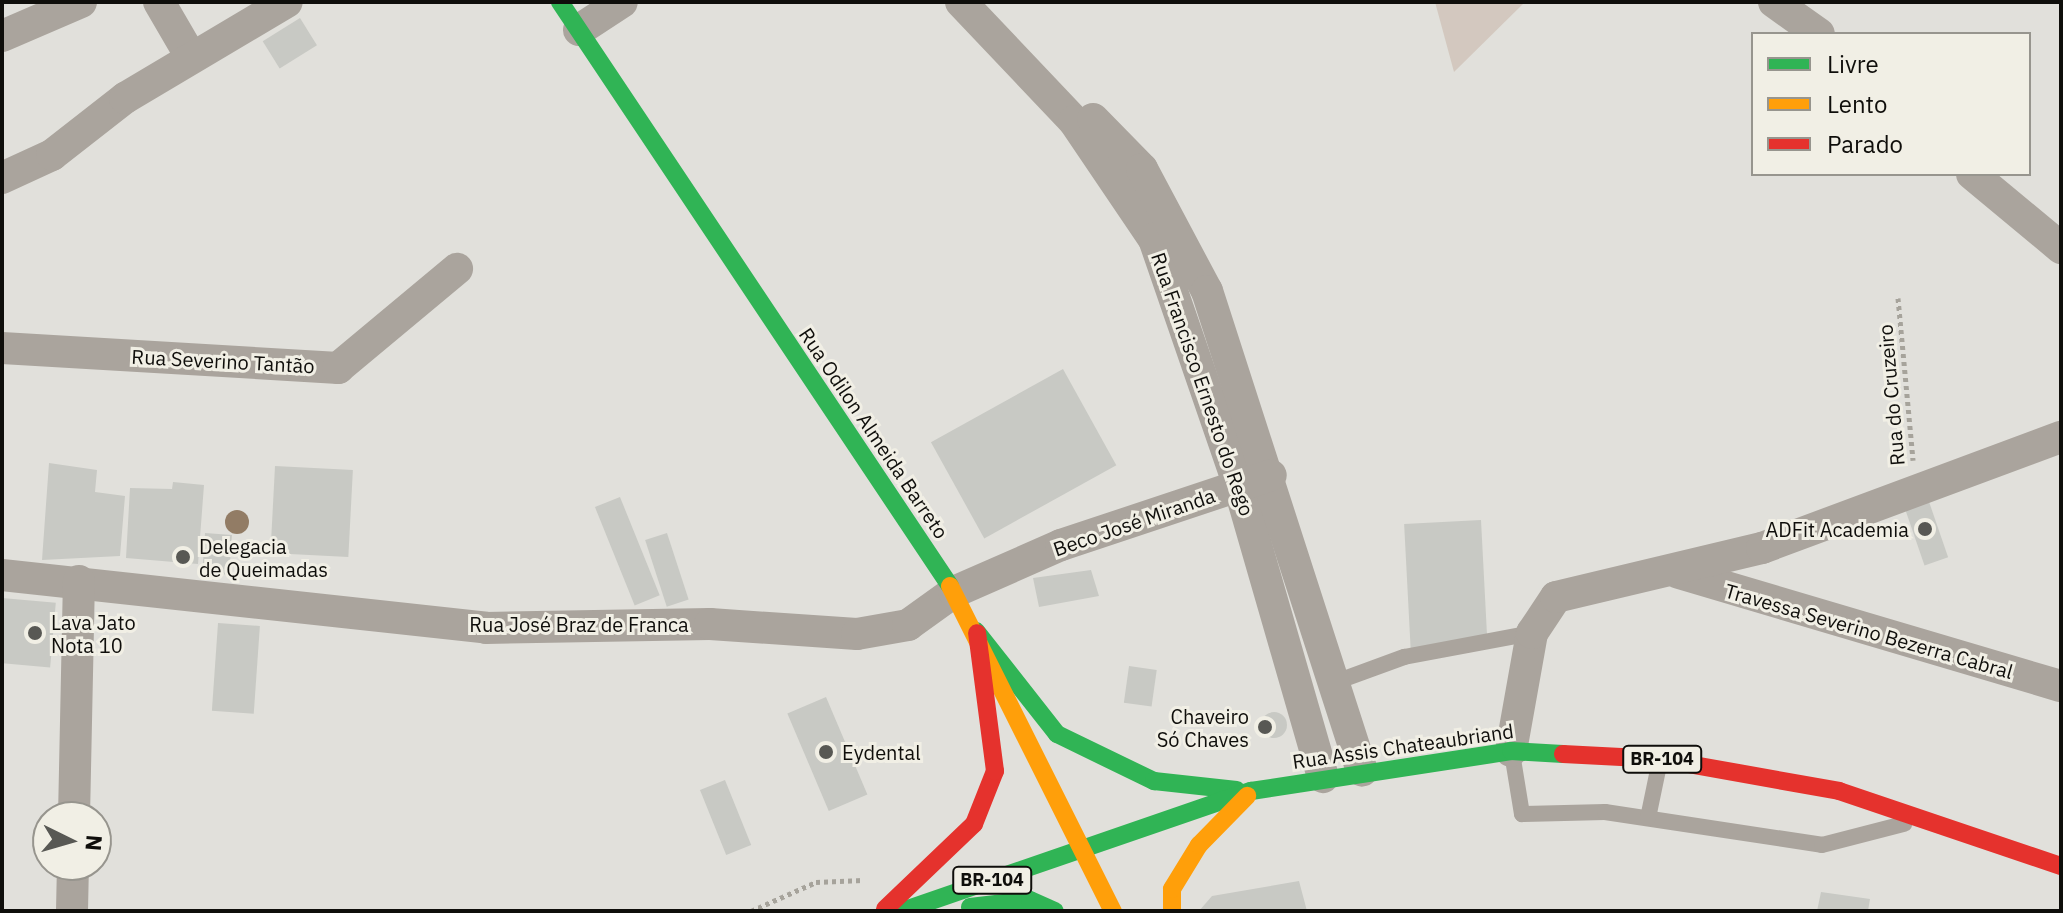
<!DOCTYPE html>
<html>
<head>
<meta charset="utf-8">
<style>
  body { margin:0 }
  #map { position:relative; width:2063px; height:913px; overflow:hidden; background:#e1e0db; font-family:"IBM Plex Sans",sans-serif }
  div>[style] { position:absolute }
  .green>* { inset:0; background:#d3c8bf }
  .building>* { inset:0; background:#c8c9c4; transform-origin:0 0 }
  .round { border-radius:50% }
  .path>* { height:5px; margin-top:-2.5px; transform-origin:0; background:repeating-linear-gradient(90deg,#a6a39b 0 4px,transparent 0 8px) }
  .lane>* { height:16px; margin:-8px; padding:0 8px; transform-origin:8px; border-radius:8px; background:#aaa49d }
  .street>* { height:32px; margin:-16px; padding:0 16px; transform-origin:16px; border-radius:16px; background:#aaa49d }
  .fast>* { height:18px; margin:-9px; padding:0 9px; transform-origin:9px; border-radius:9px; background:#30b455 }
  .slow>* { height:18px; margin:-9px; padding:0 9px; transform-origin:9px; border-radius:9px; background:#ff9f0a }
  .jam>* { height:18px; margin:-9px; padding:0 9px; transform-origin:9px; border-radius:9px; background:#e5322d }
  .trees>* { width:24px; height:24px; margin:-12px; border-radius:50%; background:#927c65 }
  .dots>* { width:22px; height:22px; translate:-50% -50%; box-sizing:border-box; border:4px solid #f1efe5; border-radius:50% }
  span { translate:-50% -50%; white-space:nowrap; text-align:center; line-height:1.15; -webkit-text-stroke:6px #f1efe5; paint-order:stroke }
  .shield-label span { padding:2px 6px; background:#f1efe5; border:2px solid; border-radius:6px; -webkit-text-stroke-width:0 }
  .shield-label { font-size:18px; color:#0f0e0b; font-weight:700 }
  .street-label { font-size:20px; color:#0f0e0b }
  .poi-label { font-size:20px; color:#0f0e0b }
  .right { translate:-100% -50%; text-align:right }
  .left { translate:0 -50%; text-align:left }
  .frame { position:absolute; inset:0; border:4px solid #0f0e0b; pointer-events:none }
  .legend { position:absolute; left:1751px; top:32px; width:280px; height:144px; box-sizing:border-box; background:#f1efe5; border:2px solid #97958e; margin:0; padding:10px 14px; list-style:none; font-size:24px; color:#0f0e0b }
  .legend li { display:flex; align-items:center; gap:16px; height:40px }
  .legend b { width:40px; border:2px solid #97958e }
  .north { position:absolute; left:32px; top:801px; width:80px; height:80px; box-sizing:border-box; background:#f1efe5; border:2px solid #97958e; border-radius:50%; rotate:95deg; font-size:22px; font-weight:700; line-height:32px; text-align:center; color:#0f0e0b }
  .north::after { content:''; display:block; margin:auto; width:28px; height:36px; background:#585854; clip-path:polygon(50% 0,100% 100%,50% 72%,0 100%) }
</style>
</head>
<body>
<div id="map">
  <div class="green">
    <div style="clip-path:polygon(1435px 2px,1525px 2px,1454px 72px)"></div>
  </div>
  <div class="building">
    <div style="left:300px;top:18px;width:32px;height:44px;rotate:58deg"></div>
    <div style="left:1063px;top:369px;width:110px;height:151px;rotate:61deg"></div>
    <div style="clip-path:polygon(49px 463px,97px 470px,95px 492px,125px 496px,120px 556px,42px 560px)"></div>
    <div style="left:275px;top:466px;width:78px;height:87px;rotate:3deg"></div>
    <div style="clip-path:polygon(173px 482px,204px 485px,198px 564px,126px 558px,130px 488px,172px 489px)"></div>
    <div style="left:1926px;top:493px;width:68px;height:25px;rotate:71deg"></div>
    <div style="left:620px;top:497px;width:106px;height:27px;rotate:68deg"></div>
    <div style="left:1481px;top:520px;width:128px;height:77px;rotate:87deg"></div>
    <div style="left:205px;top:533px;width:27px;height:40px;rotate:4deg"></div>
    <div style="left:667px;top:533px;width:70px;height:23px;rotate:72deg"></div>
    <div style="clip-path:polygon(1091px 570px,1099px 596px,1039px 607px,1033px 578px)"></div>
    <div style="left:2px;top:598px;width:54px;height:65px;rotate:5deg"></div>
    <div style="left:218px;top:623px;width:42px;height:88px;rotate:4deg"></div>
    <div style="left:1129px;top:666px;width:28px;height:37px;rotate:8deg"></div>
    <div style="left:826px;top:697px;width:106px;height:42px;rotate:67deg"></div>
    <div class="round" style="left:1261px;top:712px;width:26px;height:26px"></div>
    <div style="left:725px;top:780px;width:70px;height:27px;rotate:68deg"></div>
    <div style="clip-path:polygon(1299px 881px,1307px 911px,1199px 911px,1212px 896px)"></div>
    <div style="clip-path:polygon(1821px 892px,1870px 899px,1868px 911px,1817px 911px)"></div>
  </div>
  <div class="path">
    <div style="left:1898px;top:298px;width:163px;rotate:84.7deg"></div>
    <div style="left:751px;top:911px;width:71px;rotate:-24deg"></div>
    <div style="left:816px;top:882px;width:47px;rotate:-2.4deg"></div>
  </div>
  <div class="lane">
    <div style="left:1333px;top:683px;width:76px;rotate:-20.1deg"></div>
    <div style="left:1404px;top:657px;width:130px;rotate:-10.6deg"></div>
    <div style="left:1512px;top:753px;width:62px;rotate:80.7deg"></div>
    <div style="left:1522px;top:814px;width:83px;rotate:-1.4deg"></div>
    <div style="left:1605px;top:812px;width:219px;rotate:8.6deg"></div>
    <div style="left:1822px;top:845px;width:85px;rotate:-14.4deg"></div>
    <div style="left:1648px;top:818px;width:59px;rotate:-78.3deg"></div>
  </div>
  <div class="street">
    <div style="left:159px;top:2px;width:64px;rotate:59.8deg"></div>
    <div style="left:961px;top:2px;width:164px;rotate:46.5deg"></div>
    <div style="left:1074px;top:121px;width:143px;rotate:55.9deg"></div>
    <div style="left:1154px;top:239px;width:261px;rotate:71deg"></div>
    <div style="left:1239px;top:486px;width:303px;rotate:73.9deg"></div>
    <div style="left:1774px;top:2px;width:55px;rotate:35.4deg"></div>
    <div style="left:579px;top:30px;width:51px;rotate:-33.1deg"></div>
    <div style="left:2px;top:36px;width:86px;rotate:-23.3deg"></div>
    <div style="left:1093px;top:119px;width:70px;rotate:45.6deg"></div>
    <div style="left:1142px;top:169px;width:138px;rotate:62deg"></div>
    <div style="left:1207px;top:291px;width:504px;rotate:72.1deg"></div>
    <div style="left:1972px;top:174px;width:116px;rotate:39.7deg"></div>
    <div style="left:2px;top:178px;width:55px;rotate:-24.7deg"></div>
    <div style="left:52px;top:155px;width:93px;rotate:-38deg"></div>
    <div style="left:125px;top:98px;width:188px;rotate:-30.7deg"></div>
    <div style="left:2px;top:348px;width:337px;rotate:3.4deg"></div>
    <div style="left:338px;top:368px;width:155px;rotate:-39.8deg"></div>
    <div style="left:1679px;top:573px;width:398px;rotate:16.5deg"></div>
    <div style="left:2px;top:575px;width:487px;rotate:6.2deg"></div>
    <div style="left:486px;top:628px;width:224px;rotate:-1deg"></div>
    <div style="left:710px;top:624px;width:147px;rotate:3.9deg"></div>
    <div style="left:857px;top:634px;width:52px;rotate:-10deg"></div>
    <div style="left:908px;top:625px;width:57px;rotate:-35.7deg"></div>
    <div style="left:954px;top:592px;width:117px;rotate:-23.7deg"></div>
    <div style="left:1061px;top:545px;width:221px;rotate:-18.4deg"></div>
    <div style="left:1511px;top:751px;width:120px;rotate:-79.9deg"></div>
    <div style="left:1532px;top:633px;width:43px;rotate:-56.3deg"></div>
    <div style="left:1556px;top:597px;width:212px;rotate:-13.4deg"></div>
    <div style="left:1762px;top:548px;width:319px;rotate:-20.4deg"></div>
    <div style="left:74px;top:817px;width:236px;rotate:-88.8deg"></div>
    <div style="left:72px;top:911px;width:46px;rotate:-88.8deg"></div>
  </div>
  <div class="fast">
    <div style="left:560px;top:2px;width:702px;rotate:56.26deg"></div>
    <div style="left:976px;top:631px;width:131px;rotate:51.8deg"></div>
    <div style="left:1057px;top:734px;width:108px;rotate:25.9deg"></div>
    <div style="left:1154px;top:781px;width:83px;rotate:6.2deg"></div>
    <div style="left:970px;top:907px;width:60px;rotate:-6.7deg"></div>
    <div style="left:1030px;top:900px;width:27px;rotate:24deg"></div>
    <div style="left:902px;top:911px;width:369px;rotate:-19deg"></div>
    <div style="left:1251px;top:791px;width:263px;rotate:-8.7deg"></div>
    <div style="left:1511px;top:751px;width:52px;rotate:3.3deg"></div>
  </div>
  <div class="slow">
    <div style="left:950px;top:586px;width:364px;rotate:63.4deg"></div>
    <div style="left:1172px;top:911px;width:22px;rotate:-90deg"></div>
    <div style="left:1172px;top:889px;width:52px;rotate:-58.5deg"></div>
    <div style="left:1199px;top:845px;width:69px;rotate:-45.6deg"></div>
  </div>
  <div class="jam">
    <div style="left:1563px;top:754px;width:97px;rotate:3deg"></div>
    <div style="left:1660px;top:759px;width:182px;rotate:10.1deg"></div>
    <div style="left:1839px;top:791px;width:234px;rotate:18.7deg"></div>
    <div style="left:885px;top:909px;width:123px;rotate:-43.7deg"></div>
    <div style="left:974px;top:824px;width:57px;rotate:-68.4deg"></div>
    <div style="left:995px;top:771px;width:139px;rotate:-97.4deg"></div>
  </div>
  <div class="trees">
    <div style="left:237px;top:522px"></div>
  </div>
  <div class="dots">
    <div style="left:1925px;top:529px;background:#585854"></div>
    <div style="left:183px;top:557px;background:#585854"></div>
    <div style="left:35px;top:633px;background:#585854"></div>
    <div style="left:1265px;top:727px;background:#585854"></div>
    <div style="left:826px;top:752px;background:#585854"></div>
  </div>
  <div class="shield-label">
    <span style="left:1662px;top:759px">BR-104</span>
    <span style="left:992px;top:880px">BR-104</span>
  </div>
  <div class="street-label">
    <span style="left:223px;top:361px;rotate:3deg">Rua Severino Tantão</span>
    <span style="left:1203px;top:384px;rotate:71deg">Rua Francisco Ernesto do Rego</span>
    <span style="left:1891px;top:395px;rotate:-95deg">Rua do Cruzeiro</span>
    <span style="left:874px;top:433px;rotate:56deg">Rua Odilon Almeida Barreto</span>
    <span style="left:1134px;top:522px;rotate:-19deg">Beco José Miranda</span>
    <span style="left:579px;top:624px">Rua José Braz de Franca</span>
    <span style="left:1869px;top:631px;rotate:16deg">Travessa Severino Bezerra Cabral</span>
    <span style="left:1403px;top:746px;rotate:-8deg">Rua Assis Chateaubriand</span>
  </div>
  <div class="poi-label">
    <span class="right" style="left:1909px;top:529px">ADFit Academia</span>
    <span class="left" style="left:199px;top:558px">Delegacia<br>de Queimadas</span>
    <span class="left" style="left:51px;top:634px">Lava Jato<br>Nota 10</span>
    <span class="right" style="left:1249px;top:728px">Chaveiro<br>Só Chaves</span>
    <span class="left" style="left:842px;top:752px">Eydental</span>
  </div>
  <div class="frame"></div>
  <ul class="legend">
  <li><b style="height:10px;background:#30b455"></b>Livre</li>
  <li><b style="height:10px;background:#ff9f0a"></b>Lento</li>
  <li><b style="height:10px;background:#e5322d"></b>Parado</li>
  </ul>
  <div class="north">N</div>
</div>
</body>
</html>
